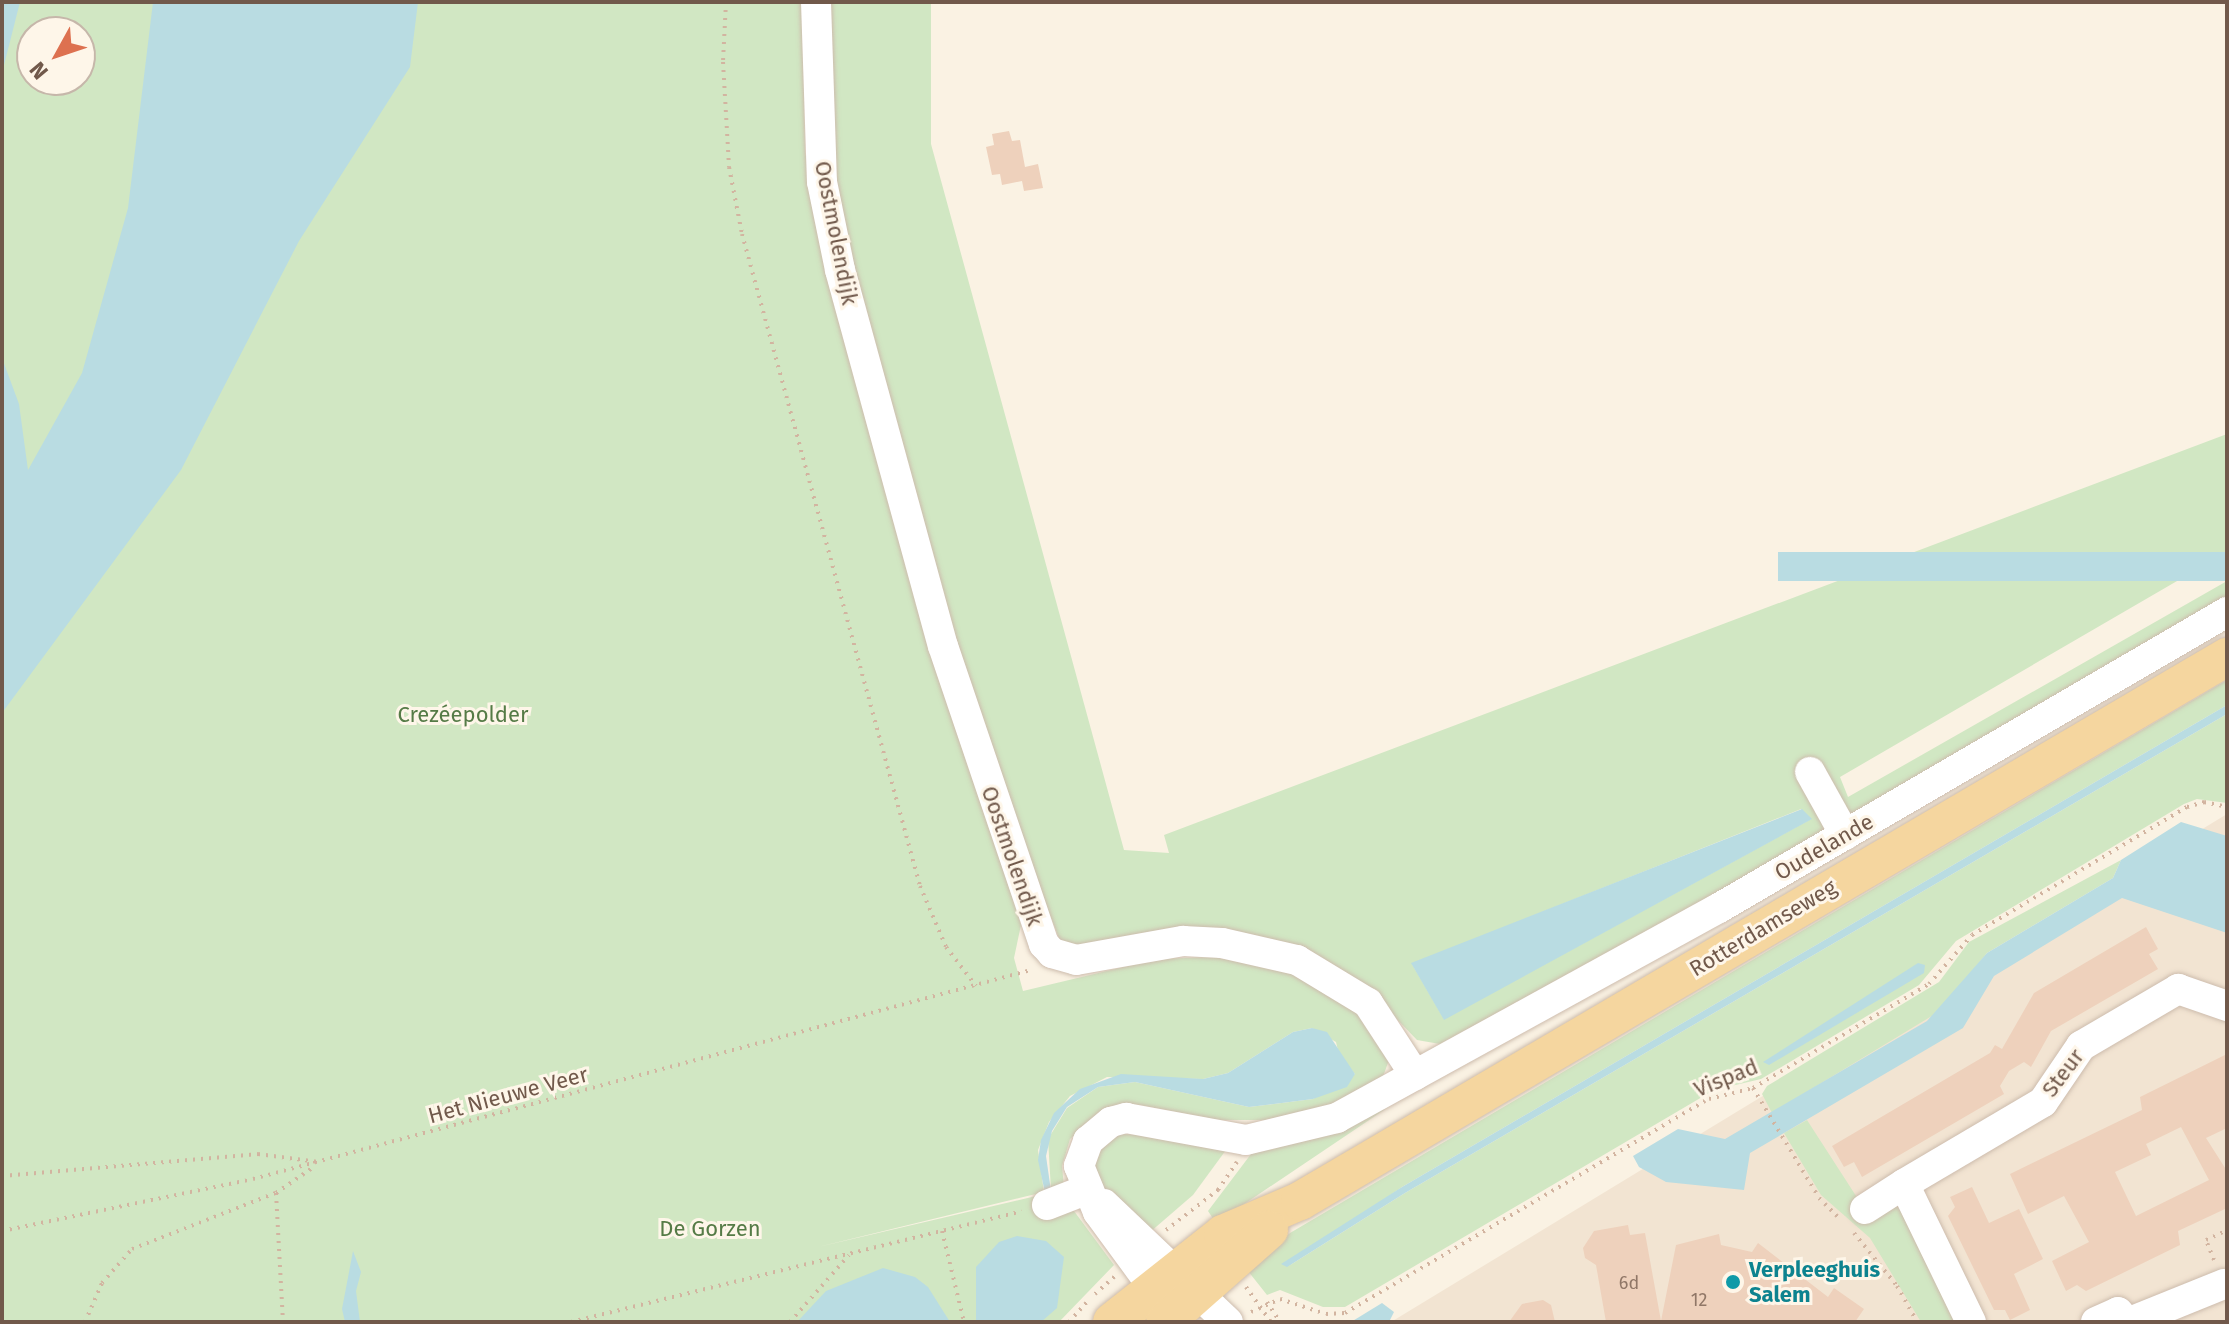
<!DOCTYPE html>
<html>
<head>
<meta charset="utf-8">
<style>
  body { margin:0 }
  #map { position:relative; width:2229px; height:1324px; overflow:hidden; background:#faf2e3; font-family:"Fira Sans",sans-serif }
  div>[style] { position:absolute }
  .residential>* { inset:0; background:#f2e4d2 }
  .green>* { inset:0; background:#d1e7c3 }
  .water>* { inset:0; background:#b9dce2; transform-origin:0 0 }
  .building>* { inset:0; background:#eed1bc }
  .path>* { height:4px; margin-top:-2px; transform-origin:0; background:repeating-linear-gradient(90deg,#d2b4a0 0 2px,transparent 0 8px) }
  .roads { filter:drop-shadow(0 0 2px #cdbcad) drop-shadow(0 0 2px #cdbcad) }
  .minor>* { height:30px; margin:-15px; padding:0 15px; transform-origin:15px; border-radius:15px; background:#fff }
  .major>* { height:38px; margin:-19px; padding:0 19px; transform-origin:19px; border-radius:19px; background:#f5d69f }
  .dots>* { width:22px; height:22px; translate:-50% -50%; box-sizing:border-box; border:4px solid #fef6e9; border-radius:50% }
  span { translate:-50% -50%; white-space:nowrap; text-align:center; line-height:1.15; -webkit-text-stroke:6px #fef6e9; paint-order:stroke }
  .number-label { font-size:18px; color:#907767 }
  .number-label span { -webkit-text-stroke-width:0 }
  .street-label { font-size:22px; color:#71594b }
  .park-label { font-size:22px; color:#557b46 }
  .culture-label { font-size:22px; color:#0d838f; font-weight:700 }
  .left { translate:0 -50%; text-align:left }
  .frame { position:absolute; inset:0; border:4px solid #71594b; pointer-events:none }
  .north { position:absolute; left:16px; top:16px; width:80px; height:80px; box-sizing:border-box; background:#fef6e9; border:2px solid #c6b7aa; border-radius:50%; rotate:230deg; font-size:22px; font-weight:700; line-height:32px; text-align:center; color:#71594b }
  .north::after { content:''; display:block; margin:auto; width:28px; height:36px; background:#dd7150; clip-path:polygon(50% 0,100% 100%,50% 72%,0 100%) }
</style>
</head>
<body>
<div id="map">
  <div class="residential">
    <div style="clip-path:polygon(2227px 814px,2227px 1322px,1391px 1322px)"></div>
  </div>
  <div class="green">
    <div style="clip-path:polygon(evenodd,2px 2px,803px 2px,805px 152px,826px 267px,910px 577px,1021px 925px,1014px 958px,1023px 991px,1157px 959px,1213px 957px,1284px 969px,1359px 1014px,1389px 1060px,1381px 1082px,1335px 1104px,1266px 1120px,1218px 1120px,1140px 1105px,1107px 1109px,1070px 1139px,1062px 1166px,1064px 1187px,1051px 1190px,1048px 1139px,1067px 1108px,1098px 1087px,1135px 1082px,1249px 1107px,1313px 1099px,1355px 1074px,1339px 1055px,1336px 1042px,1312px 1028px,1293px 1032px,1228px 1073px,1203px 1079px,1107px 1077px,1070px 1096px,1049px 1122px,1038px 1150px,1044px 1192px,818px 1247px,1049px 1193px,1074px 1211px,1114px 1265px,1059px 1322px,2px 1322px,2px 2px,32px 32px,80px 32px,80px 80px,32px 80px,32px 32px)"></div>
    <div style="clip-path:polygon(evenodd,825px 2px,931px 2px,931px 144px,1124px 850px,1169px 853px,1164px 835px,2227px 434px,2227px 552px,1840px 777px,1848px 797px,2227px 581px,2227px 602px,1834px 832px,1440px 1044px,1417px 1040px,1391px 1013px,1311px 956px,1081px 949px,1061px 943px,995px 775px,852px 284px,823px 112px,825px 2px,1801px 809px,1811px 819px,1444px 1019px,1412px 964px,1801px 809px)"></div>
    <div style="clip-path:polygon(2227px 680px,2227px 705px,1402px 1187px,1287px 1267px,1405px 1193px,2227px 714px,2227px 803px,2197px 799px,2184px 804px,1956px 941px,1919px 985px,1761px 1079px,1714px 1090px,1345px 1307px,1323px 1307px,1280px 1290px,1267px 1295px,1248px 1271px,1290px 1233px)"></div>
    <div style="clip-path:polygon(2121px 860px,2113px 878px,1987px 953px,1940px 1011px,1772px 1113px,1762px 1094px,1767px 1086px,1939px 982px,1969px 942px)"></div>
    <div style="clip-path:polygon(1387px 1108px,1216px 1223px,1208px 1211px,1251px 1154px,1346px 1127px)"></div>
    <div style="clip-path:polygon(1807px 1120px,1858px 1199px,1896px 1197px,1955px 1322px,1921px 1322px,1870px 1238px,1821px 1195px,1784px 1133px)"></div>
    <div style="clip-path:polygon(1119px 1134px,1146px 1135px,1226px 1150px,1193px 1195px,1149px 1233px,1109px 1199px,1094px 1164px,1101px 1147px)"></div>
  </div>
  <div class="water">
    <div style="clip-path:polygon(2px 2px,20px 2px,2px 73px)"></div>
    <div style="clip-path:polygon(153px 2px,418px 2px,410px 67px,299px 241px,181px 470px,2px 713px,2px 358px,19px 404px,28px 470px,82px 373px,128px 208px)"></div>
    <div style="left:2227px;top:552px;width:29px;height:449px;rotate:90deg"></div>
    <div style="clip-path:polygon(2227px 705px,2227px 714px,1405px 1193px,1287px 1267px,1281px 1264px,1402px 1187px)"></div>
    <div style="clip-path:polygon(1802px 809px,1812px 819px,1444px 1020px,1411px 963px)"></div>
    <div style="clip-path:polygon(2181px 822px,2227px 836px,2227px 933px,2122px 898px,1994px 976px,1963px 1028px,1750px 1153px,1744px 1190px,1666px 1182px,1639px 1167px,1633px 1156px,1678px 1129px,1725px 1139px,1927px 1021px,1987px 953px,2113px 878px,2121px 860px)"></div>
    <div style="clip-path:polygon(1918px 963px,1925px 965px,1924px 973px,1769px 1065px,1763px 1062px)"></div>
    <div style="clip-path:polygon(1312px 1028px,1327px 1032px,1355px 1074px,1347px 1087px,1313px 1099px,1249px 1107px,1135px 1082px,1098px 1087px,1067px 1107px,1052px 1131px,1046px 1156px,1051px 1191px,1045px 1193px,1038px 1160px,1041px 1140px,1054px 1113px,1080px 1089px,1121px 1074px,1203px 1079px,1228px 1073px,1293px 1032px)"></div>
    <div style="clip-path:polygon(1017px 1236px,1046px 1241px,1064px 1257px,1057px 1308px,1041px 1322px,976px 1322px,976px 1267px,999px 1242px)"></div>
    <div style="clip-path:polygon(353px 1251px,361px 1272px,356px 1291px,360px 1322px,345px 1322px,342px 1309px)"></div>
    <div style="clip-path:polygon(883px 1268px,915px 1277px,928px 1287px,950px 1322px,797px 1322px,826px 1291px)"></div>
    <div style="clip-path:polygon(1382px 1303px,1394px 1312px,1389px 1322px,1351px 1322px)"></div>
  </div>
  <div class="building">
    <div style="clip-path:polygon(1009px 131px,1012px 141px,1020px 140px,1025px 167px,1038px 164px,1043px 188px,1024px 191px,1022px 181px,1002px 185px,1000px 174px,992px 175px,986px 147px,994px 145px,992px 134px)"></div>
    <div style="clip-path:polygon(2146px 927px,2158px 949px,2149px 954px,2158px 969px,2051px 1031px,2031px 1067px,2024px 1062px,2009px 1071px,2000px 1086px,2004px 1094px,1862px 1177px,1854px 1162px,1844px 1167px,1832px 1146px,1990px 1053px,1995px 1045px,2002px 1049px,2034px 993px)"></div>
    <div style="clip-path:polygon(evenodd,2227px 1054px,2227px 1128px,2206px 1138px,2227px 1171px,2227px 1214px,2225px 1209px,2178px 1231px,2180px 1245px,2086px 1291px,2077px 1285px,2066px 1291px,2052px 1261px,2089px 1242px,2064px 1196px,2028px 1214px,2010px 1174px,2142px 1110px,2140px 1097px,2227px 1054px,2181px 1127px,2209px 1180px,2136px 1216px,2115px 1172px,2151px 1155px,2146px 1144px,2181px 1127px)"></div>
    <div style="clip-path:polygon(1972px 1187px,1989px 1223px,2019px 1209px,2043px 1259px,2014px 1274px,2030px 1310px,2010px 1320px,2005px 1310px,1994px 1310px,1948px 1216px,1955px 1207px,1950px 1197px)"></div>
    <div style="clip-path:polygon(1628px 1225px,1630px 1235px,1645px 1233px,1661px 1321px,1676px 1245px,1719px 1234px,1721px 1245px,1752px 1252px,1758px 1243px,1828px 1297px,1834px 1288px,1864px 1309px,1855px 1322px,1606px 1322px,1596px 1265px,1585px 1258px,1583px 1248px,1594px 1231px)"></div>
    <div style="clip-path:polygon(1543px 1300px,1551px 1305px,1555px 1322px,1509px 1322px,1522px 1304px)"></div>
  </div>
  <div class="path">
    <div style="left:726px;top:2px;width:60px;rotate:92.9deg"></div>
    <div style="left:723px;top:62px;width:105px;rotate:86.7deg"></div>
    <div style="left:729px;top:167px;width:68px;rotate:79deg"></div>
    <div style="left:742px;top:234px;width:676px;rotate:74.73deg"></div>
    <div style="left:920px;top:886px;width:66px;rotate:66.9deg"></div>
    <div style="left:946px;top:947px;width:49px;rotate:52.4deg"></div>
    <div style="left:1753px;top:1088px;width:128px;rotate:59deg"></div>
    <div style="left:1819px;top:1198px;width:30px;rotate:45deg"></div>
    <div style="left:2px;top:1176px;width:257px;rotate:-4.9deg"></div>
    <div style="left:258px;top:1154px;width:61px;rotate:7.6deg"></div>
    <div style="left:276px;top:1193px;width:129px;rotate:86.9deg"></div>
    <div style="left:1166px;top:1230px;width:66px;rotate:-37.6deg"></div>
    <div style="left:1218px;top:1190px;width:34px;rotate:-56deg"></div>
    <div style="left:2px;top:1231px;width:256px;rotate:-11.7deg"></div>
    <div style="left:253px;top:1179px;width:806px;rotate:-15.04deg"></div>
    <div style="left:942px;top:1231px;width:94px;rotate:76.4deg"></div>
    <div style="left:1854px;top:1233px;width:68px;rotate:50.9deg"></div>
    <div style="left:1897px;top:1286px;width:41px;rotate:60.9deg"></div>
    <div style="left:2214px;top:1260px;width:22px;rotate:-112deg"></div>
    <div style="left:2206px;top:1240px;width:23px;rotate:-25deg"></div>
    <div style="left:1246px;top:1287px;width:43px;rotate:54.5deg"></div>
    <div style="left:1095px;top:1294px;width:27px;rotate:-42deg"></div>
    <div style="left:1267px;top:1302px;width:24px;rotate:57deg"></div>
    <div style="left:1251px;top:1312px;width:32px;rotate:-24deg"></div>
    <div style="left:1280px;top:1299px;width:48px;rotate:18.1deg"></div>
    <div style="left:1326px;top:1314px;width:19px;rotate:-3deg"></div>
    <div style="left:1345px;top:1313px;width:422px;rotate:-30.5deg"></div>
    <div style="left:1709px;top:1099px;width:45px;rotate:-14deg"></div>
    <div style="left:1753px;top:1088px;width:204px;rotate:-30.6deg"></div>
    <div style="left:1929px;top:984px;width:65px;rotate:-48.7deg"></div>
    <div style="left:1972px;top:935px;width:250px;rotate:-30.8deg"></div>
    <div style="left:2187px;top:807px;width:18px;rotate:-16deg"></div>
    <div style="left:2204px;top:802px;width:24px;rotate:12deg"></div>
    <div style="left:85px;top:1322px;width:43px;rotate:-66.4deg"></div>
    <div style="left:102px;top:1283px;width:45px;rotate:-48.6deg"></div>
    <div style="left:132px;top:1249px;width:155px;rotate:-21.3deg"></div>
    <div style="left:276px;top:1193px;width:47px;rotate:-34.7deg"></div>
    <div style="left:571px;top:1322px;width:464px;rotate:-13.8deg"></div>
    <div style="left:790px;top:1322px;width:89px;rotate:-48.6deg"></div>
    <div style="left:1069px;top:1322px;width:30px;rotate:-48deg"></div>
  </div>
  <div class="roads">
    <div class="minor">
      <div style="left:816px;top:2px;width:180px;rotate:88.1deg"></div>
      <div style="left:822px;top:182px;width:90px;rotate:78.4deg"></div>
      <div style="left:840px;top:270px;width:390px;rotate:74.7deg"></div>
      <div style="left:943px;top:646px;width:315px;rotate:71.3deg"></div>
      <div style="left:1044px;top:944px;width:12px;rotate:48deg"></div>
      <div style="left:1052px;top:953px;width:25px;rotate:16deg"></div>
      <div style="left:1076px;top:960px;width:109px;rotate:-10.1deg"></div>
      <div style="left:1183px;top:941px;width:39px;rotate:3deg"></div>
      <div style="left:1222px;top:943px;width:77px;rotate:12.8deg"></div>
      <div style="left:1297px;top:960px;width:83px;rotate:31.2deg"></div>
      <div style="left:1368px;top:1003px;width:86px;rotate:56.9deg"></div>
      <div style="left:1810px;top:772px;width:72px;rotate:60.9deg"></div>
      <div style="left:1104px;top:1204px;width:171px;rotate:43.6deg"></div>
      <div style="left:1047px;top:1205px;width:44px;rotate:-21.3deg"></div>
      <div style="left:1865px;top:1209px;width:46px;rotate:-32.7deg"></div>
      <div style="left:1166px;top:1305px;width:115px;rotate:-126.2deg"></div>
      <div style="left:1098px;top:1212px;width:50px;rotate:-112.4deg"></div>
      <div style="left:1079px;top:1166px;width:27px;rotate:-70deg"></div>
      <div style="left:1088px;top:1141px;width:30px;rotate:-40deg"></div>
      <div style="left:1111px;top:1122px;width:16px;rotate:-15deg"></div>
      <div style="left:1126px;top:1118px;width:122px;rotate:10.4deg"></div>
      <div style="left:1246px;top:1140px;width:94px;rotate:-13.6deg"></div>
      <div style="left:1337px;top:1118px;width:436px;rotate:-28.8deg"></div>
      <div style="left:1719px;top:908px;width:588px;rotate:-30.23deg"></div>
      <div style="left:1971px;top:1322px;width:153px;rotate:-115.9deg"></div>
      <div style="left:1904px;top:1184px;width:161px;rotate:-30.5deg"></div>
      <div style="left:2043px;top:1102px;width:68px;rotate:-55.8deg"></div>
      <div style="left:2081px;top:1046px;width:113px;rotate:-30.4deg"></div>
      <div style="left:2178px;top:989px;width:52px;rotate:19.1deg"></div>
      <div style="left:2096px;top:1322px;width:24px;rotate:-24deg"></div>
      <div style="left:2118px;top:1312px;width:13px;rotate:48deg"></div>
      <div style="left:2130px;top:1322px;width:101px;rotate:-22deg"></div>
    </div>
    <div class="major">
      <div style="left:1112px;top:1322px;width:142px;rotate:-38.4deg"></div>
      <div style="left:1223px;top:1234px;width:84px;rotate:-23.2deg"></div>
      <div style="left:1300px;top:1201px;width:1075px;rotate:-30.41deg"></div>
      <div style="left:1165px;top:1322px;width:139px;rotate:-41.5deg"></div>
    </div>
  </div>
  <div class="dots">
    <div style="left:1733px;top:1282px;background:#0f9aa8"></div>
  </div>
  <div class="number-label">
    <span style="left:1629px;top:1283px">6d</span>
    <span style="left:1699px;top:1300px">12</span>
  </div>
  <div class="street-label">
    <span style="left:836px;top:233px;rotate:79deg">Oostmolendijk</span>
    <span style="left:1824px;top:847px;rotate:-30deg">Oudelande</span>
    <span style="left:1012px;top:856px;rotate:71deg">Oostmolendijk</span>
    <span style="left:1763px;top:928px;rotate:-31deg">Rotterdamseweg</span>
    <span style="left:2063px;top:1073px;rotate:-53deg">Steur</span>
    <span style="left:1726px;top:1078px;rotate:-22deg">Vispad</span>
    <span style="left:508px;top:1095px;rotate:-15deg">Het Nieuwe Veer</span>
  </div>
  <div class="park-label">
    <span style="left:463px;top:715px">Crezéepolder</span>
    <span style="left:710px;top:1229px">De Gorzen</span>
  </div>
  <div class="culture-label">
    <span class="left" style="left:1749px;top:1282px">Verpleeghuis<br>Salem</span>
  </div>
  <div class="frame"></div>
  <div class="north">N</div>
</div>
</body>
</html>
